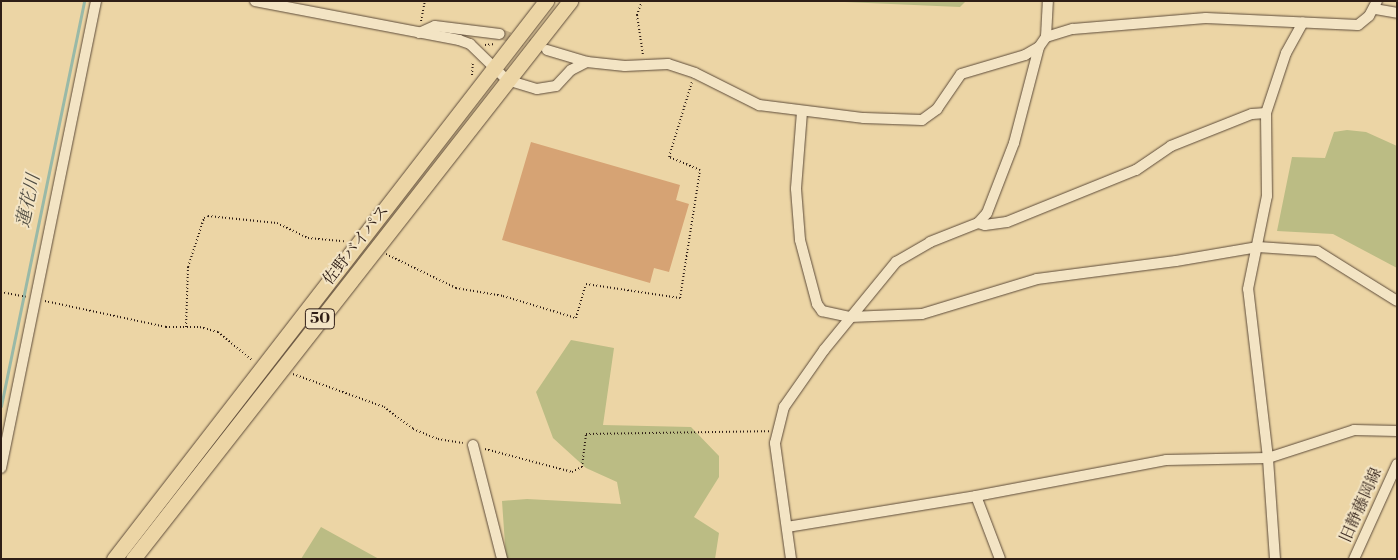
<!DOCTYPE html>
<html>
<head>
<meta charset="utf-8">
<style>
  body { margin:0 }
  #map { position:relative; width:1398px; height:560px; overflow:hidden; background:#ecd5a5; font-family:"Libre Bodoni","Noto Serif JP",serif }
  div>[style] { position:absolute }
  .green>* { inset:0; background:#bbbc84 }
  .stream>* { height:3px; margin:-1.5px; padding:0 1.5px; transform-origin:1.5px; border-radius:1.5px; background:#99b9a7 }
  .building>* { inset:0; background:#d6a374 }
  .minor-tunnel>* { height:10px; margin-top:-5px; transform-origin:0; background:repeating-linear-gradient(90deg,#c6b088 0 10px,transparent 0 15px) }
  .path>* { height:2px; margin-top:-1px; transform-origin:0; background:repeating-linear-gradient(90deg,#2f1e16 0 1px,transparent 0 3.5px) }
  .roads { filter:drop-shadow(0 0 1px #5e4c3a) drop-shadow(0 0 1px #5e4c3a) }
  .minor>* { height:10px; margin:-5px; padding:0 5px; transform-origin:5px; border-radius:5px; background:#f3e4c4 }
  .highway>* { height:15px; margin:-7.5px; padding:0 7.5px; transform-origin:7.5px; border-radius:7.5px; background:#ecd5a5 }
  span { translate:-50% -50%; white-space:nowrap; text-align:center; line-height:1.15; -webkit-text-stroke:4px #f3e4c4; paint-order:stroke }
  .shield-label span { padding:1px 4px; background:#f3e4c4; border:1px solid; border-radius:4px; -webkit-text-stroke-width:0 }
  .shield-label { font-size:15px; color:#2f1e16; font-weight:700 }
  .street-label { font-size:16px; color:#2f1e16 }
  .water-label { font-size:18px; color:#4f4c42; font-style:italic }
  .frame { position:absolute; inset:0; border:2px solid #2f1e16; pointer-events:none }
</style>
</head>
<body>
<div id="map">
  <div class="green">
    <div style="clip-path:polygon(966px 1px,960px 7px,845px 2px,845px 1px)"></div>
    <div style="clip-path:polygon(1347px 130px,1366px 132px,1397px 146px,1397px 268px,1333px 234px,1277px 231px,1292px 157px,1325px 158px,1334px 132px)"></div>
    <div style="clip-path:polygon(571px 340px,614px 348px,603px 425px,691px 427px,719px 456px,719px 477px,694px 517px,719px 533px,715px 559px,506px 559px,502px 501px,527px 499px,621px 504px,617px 482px,586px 468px,553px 438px,536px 392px)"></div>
    <div style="clip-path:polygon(321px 527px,379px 559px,301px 559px)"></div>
  </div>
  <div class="stream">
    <div style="left:1px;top:406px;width:413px;rotate:-78.4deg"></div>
  </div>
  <div class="building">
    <div style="clip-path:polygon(531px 142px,680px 185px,676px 200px,689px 204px,669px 272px,654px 268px,650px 283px,502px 240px)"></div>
  </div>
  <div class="minor-tunnel">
    <div style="left:500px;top:34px;width:41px;rotate:18.4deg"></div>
  </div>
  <div class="path">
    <div style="left:642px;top:1px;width:15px;rotate:110deg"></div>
    <div style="left:637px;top:15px;width:40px;rotate:81.5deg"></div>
    <div style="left:421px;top:21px;width:20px;rotate:-79deg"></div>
    <div style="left:485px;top:45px;width:10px;rotate:-6deg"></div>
    <div style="left:472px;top:75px;width:13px;rotate:-86deg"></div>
    <div style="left:386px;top:254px;width:78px;rotate:25.9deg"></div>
    <div style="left:456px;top:288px;width:48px;rotate:9.7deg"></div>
    <div style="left:503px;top:296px;width:76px;rotate:16.8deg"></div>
    <div style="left:576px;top:318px;width:35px;rotate:-74deg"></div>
    <div style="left:586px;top:284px;width:95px;rotate:8.5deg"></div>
    <div style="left:680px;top:298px;width:130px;rotate:-81.1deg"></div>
    <div style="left:700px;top:170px;width:34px;rotate:-157deg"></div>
    <div style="left:669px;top:157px;width:78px;rotate:-73deg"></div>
    <div style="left:1px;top:292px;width:25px;rotate:11deg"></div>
    <div style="left:45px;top:301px;width:124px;rotate:12.1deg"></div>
    <div style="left:166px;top:327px;width:34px"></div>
    <div style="left:200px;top:327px;width:19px;rotate:16deg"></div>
    <div style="left:218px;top:332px;width:44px;rotate:39.5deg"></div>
    <div style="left:186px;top:327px;width:60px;rotate:-88.1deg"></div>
    <div style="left:188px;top:267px;width:52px;rotate:-71.9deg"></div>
    <div style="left:204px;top:218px;width:4px;rotate:-27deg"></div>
    <div style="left:208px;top:216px;width:69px;rotate:5.8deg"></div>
    <div style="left:277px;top:223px;width:34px;rotate:26deg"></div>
    <div style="left:308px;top:238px;width:36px;rotate:5deg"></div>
    <div style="left:293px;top:374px;width:97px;rotate:19.9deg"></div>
    <div style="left:384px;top:407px;width:36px;rotate:37deg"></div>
    <div style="left:413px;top:429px;width:27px;rotate:22deg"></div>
    <div style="left:438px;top:439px;width:25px;rotate:9deg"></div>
    <div style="left:485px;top:449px;width:90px;rotate:14.8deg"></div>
    <div style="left:572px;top:472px;width:11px;rotate:-27deg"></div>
    <div style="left:582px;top:467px;width:33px;rotate:-83deg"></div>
    <div style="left:586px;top:434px;width:183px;rotate:-0.9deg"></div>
  </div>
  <div class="roads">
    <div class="minor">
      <div style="left:255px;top:1px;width:208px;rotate:10.8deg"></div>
      <div style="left:459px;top:40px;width:12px;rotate:20deg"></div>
      <div style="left:470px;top:44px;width:52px;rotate:44.2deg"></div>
      <div style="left:507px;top:80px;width:31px;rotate:17deg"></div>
      <div style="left:537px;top:89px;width:19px;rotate:-9deg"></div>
      <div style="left:556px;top:86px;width:22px;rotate:-47deg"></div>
      <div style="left:571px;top:70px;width:18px;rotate:-27deg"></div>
      <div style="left:587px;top:62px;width:38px;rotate:6deg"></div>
      <div style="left:625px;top:66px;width:43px;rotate:-2.7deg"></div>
      <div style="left:668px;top:64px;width:28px;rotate:18deg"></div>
      <div style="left:695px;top:73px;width:72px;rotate:26.6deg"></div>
      <div style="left:759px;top:105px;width:106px;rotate:7.1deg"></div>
      <div style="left:864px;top:118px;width:58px;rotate:2deg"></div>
      <div style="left:922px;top:120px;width:19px;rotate:-36deg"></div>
      <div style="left:937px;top:109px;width:42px;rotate:-55.6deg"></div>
      <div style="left:961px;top:74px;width:67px;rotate:-16.5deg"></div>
      <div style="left:1025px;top:55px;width:16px;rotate:-30deg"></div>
      <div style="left:1375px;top:9px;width:22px;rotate:10deg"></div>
      <div style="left:419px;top:33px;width:17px;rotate:-24deg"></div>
      <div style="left:435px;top:26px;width:65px;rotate:7deg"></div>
      <div style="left:1046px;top:37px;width:36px;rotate:-87deg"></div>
      <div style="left:547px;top:50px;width:42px;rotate:16.7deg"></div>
      <div style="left:802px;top:112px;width:77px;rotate:94.5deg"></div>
      <div style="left:796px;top:189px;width:51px;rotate:85.5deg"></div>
      <div style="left:800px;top:240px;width:66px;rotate:75.1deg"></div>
      <div style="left:817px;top:304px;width:9px;rotate:54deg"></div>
      <div style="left:822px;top:311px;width:29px;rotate:12deg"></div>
      <div style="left:850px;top:317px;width:72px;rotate:-2.4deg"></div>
      <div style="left:922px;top:314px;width:120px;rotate:-16.9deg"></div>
      <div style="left:1037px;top:279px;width:140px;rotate:-7.4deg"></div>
      <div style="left:1176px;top:261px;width:83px;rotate:-9.7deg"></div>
      <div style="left:1258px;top:247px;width:59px;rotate:3.9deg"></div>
      <div style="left:1317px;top:251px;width:94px;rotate:32deg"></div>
      <div style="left:978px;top:223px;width:7px;rotate:16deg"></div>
      <div style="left:985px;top:225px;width:22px;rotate:-8deg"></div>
      <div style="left:1007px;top:222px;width:139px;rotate:-22deg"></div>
      <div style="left:1136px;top:170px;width:42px;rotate:-34.4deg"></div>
      <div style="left:1171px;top:146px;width:87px;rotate:-21.6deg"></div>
      <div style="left:1252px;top:114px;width:14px;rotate:-4deg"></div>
      <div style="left:473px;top:445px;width:118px;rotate:75.7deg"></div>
      <div style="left:1px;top:468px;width:477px;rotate:-78.5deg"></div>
      <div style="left:976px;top:496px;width:67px;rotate:69.1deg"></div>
      <div style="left:787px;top:527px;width:192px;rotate:-9.3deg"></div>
      <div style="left:976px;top:496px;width:193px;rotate:-10.7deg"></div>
      <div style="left:1166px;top:460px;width:102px;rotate:-1.1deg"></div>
      <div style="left:1268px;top:458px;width:90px;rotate:-18deg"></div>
      <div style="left:1354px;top:430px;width:43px;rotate:1.3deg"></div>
      <div style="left:791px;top:559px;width:117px;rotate:-97.9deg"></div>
      <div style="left:775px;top:443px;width:37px;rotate:-76deg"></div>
      <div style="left:784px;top:407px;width:70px;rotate:-54.9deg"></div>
      <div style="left:824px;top:350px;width:114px;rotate:-50.7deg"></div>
      <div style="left:896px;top:262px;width:39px;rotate:-30deg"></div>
      <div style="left:930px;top:242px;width:52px;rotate:-21.6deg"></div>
      <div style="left:978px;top:223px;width:13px;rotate:-48deg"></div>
      <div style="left:987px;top:213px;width:75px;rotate:-68.9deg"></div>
      <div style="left:1014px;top:143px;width:99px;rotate:-75.4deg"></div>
      <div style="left:1039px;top:47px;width:12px;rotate:-55deg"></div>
      <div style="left:1046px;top:37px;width:28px;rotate:-17deg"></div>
      <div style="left:1073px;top:29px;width:133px;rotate:-4.7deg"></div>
      <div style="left:1206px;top:18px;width:152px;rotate:2.6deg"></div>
      <div style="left:1358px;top:25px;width:14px;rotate:-39deg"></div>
      <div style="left:1369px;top:16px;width:17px;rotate:-62deg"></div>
      <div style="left:1275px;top:559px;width:101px;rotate:-94deg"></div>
      <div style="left:1268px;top:458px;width:170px;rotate:-96.7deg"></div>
      <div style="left:1248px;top:289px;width:95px;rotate:-78.5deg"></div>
      <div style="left:1267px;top:196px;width:83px;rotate:-90.7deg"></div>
      <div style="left:1266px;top:113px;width:63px;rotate:-71.6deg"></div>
      <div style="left:1286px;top:53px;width:35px;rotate:-61deg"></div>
      <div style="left:1354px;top:559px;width:104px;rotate:-65.6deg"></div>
    </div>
    <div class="highway">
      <div style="left:114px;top:559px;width:706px;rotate:-52.25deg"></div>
      <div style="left:133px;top:559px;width:709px;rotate:-51.93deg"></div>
    </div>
  </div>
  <div class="shield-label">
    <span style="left:320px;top:319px">50</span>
  </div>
  <div class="street-label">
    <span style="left:356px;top:245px;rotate:-52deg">佐野バイパス</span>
    <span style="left:1361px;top:505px;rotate:-66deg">旧静藤岡線</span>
  </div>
  <div class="water-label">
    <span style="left:29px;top:201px;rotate:-78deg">蓮花川</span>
  </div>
  <div class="frame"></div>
</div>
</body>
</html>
